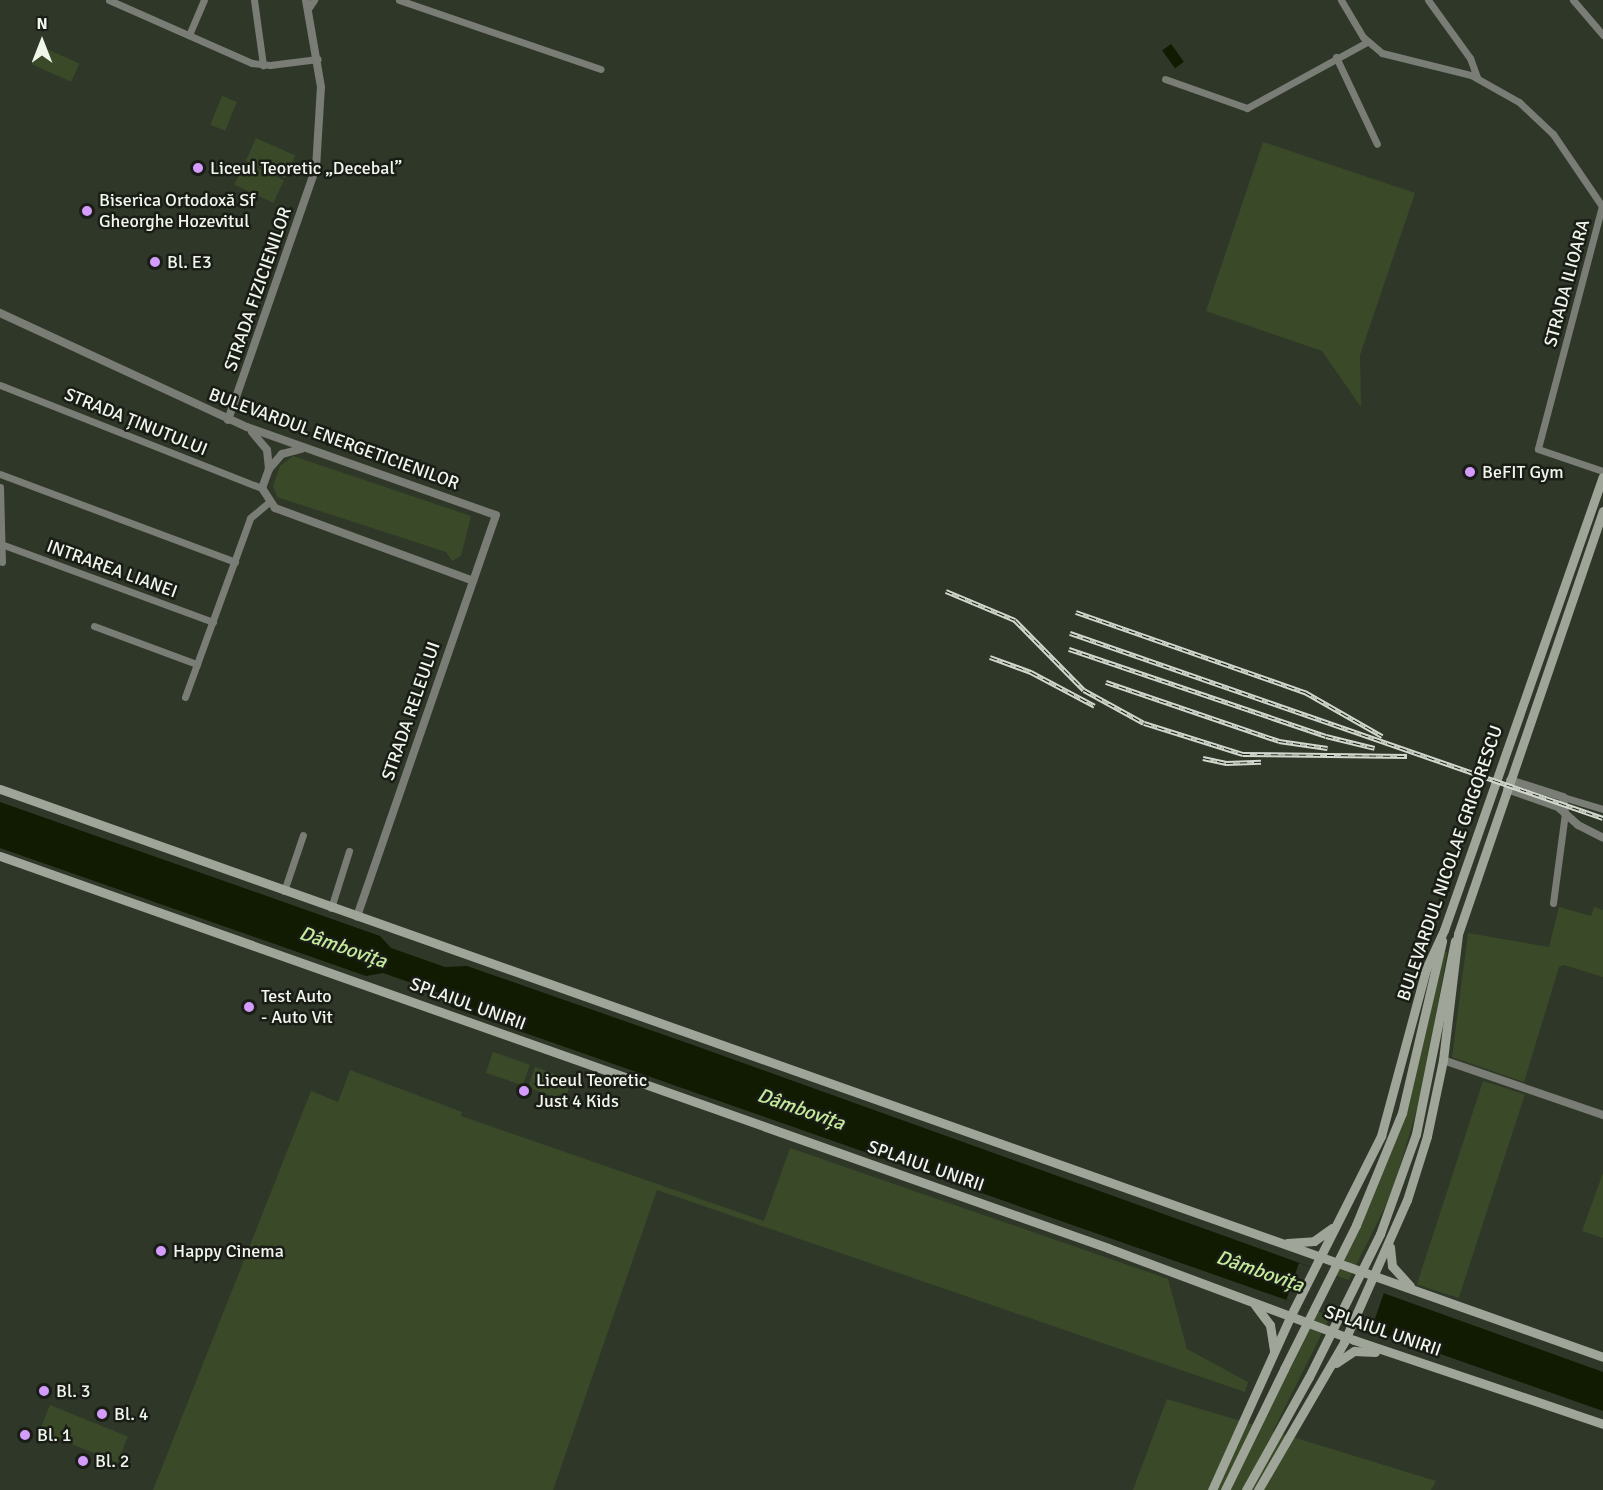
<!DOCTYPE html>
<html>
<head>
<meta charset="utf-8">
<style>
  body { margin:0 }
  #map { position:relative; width:1603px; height:1490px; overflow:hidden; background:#2f3728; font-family:Signika,sans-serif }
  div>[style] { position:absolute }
  .green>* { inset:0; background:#3a4a28; transform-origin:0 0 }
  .water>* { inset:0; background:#101b02; transform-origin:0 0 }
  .pier>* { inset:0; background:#2f3728; transform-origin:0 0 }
  .minor>* { height:7px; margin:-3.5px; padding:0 3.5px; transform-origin:3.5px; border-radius:3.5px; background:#797d75 }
  .tertiary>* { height:8px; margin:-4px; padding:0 4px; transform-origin:4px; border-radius:4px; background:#797d75 }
  .secondary>* { height:9px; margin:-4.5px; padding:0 4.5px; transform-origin:4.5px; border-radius:4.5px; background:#9fa599 }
  .rail>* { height:4.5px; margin-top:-2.25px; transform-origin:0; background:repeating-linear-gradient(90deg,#191d16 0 7px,#d3d8ce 0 14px); box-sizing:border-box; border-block:2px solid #d3d8ce }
  .secondary-bridge>* { height:9px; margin:-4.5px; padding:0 4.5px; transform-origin:4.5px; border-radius:4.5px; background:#9fa599 }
  .dots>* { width:16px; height:16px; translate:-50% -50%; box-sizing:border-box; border:3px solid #191d16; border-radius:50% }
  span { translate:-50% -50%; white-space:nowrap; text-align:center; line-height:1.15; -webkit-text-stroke:5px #191d16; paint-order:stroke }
  .poi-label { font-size:18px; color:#f1f6ed }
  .left { translate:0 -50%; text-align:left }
  .street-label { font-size:18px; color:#f1f6ed }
  .water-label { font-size:20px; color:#c5eb9c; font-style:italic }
  .north { position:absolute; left:12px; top:12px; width:60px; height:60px; -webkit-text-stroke:4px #191d16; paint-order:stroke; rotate:0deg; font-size:16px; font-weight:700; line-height:24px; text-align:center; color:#f1f6ed }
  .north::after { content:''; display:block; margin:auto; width:21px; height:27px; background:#f1f6ed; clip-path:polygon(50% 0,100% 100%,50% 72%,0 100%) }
</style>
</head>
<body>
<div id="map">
  <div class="green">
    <div style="left:40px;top:46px;width:43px;height:20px;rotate:24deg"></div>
    <div style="left:222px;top:96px;width:16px;height:31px;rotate:22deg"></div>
    <div style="left:256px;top:138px;width:43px;height:25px;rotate:24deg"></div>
    <div style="clip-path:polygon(1263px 142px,1415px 193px,1360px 355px,1361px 407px,1322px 351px,1206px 311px)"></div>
    <div style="left:245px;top:162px;width:43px;height:25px;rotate:25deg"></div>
    <div style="clip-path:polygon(293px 456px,471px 516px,461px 556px,452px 561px,446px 552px,277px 497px,273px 486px,280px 466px)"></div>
    <div style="clip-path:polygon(1559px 907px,1591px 916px,1594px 907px,1603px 910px,1603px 977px,1564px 965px,1559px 967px,1524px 1082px,1452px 1057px,1468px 933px,1549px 947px)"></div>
    <div style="clip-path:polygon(1444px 950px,1447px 953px,1422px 1092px,1392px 1193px,1273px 1431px,1436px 1481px,1431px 1490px,1133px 1490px,1167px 1399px,1261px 1427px,1387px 1163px,1412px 1090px)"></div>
    <div style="left:493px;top:1052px;width:39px;height:22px;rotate:19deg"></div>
    <div style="left:535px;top:1067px;width:39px;height:22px;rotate:19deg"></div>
    <div style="clip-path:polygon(350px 1070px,462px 1112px,461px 1116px,764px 1221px,790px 1148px,1168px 1279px,1187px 1349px,1248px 1382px,1245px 1392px,657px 1190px,553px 1490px,153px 1490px,311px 1091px,338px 1102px)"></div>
    <div style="left:1483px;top:1081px;width:44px;height:214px;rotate:18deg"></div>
    <div style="clip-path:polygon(1603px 1173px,1603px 1238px,1582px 1231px)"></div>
    <div style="left:50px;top:1405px;width:84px;height:28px;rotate:22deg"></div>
  </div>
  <div class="water">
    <div style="left:1171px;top:44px;width:22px;height:11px;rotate:54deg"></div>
    <div style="clip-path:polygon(0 802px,380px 936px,391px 948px,445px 967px,467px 966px,693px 1045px,1603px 1372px,1603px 1411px,451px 1007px,437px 992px,383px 973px,366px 976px,0 848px)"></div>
  </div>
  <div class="pier">
    <div style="left:1299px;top:1263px;width:90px;height:39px;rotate:19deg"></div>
  </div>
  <div class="minor">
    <div style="left:109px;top:0;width:156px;rotate:23.8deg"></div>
    <div style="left:252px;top:63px;width:18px;rotate:6deg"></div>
    <div style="left:270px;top:65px;width:48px;rotate:-7.1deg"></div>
    <div style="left:254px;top:0;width:66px;rotate:82.1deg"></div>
    <div style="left:399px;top:0;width:213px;rotate:18.9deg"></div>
    <div style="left:1341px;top:0;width:43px;rotate:59.3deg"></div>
    <div style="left:1363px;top:37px;width:25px;rotate:40deg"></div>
    <div style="left:1382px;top:53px;width:92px;rotate:13.9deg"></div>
    <div style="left:1471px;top:75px;width:55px;rotate:29.4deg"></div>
    <div style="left:1519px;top:102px;width:47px;rotate:43.3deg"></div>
    <div style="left:1553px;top:134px;width:87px;rotate:55.8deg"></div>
    <div style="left:1602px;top:206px;width:251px;rotate:104.8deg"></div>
    <div style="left:1538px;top:449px;width:69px;rotate:18.7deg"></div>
    <div style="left:1428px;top:0;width:72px;rotate:54.1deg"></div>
    <div style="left:1470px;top:58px;width:20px;rotate:70deg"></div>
    <div style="left:1573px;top:0;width:46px;rotate:49.4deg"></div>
    <div style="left:308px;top:9px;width:11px;rotate:-56deg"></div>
    <div style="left:189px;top:35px;width:38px;rotate:-67deg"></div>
    <div style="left:1336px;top:57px;width:96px;rotate:64.8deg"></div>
    <div style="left:1165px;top:79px;width:87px;rotate:19.5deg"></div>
    <div style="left:1247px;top:108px;width:137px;rotate:-28.8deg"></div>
    <div style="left:0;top:385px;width:282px;rotate:21.5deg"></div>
    <div style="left:0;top:474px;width:251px;rotate:20.5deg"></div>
    <div style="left:0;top:487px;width:75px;rotate:88.5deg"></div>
    <div style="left:1px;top:544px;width:226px;rotate:20.2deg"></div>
    <div style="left:94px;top:626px;width:110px;rotate:20.3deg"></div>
    <div style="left:185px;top:697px;width:190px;rotate:-70deg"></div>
    <div style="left:250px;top:518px;width:25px;rotate:-40deg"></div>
    <div style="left:1563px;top:797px;width:42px;rotate:16.7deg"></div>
    <div style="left:284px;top:891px;width:59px;rotate:-71.3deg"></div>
    <div style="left:1553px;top:903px;width:91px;rotate:-82.4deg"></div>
    <div style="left:331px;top:908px;width:60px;rotate:-72.5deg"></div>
  </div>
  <div class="tertiary">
    <div style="left:0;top:313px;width:272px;rotate:24.8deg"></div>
    <div style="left:247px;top:427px;width:264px;rotate:19.5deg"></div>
    <div style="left:496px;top:515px;width:425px;rotate:109.1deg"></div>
    <div style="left:228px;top:420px;width:267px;rotate:-70.8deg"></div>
    <div style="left:316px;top:168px;width:81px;rotate:-86.5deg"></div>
    <div style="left:321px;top:87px;width:88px;rotate:-99.8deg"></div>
    <div style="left:252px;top:432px;width:23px;rotate:50deg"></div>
    <div style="left:267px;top:450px;width:19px;rotate:84deg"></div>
    <div style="left:301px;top:449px;width:20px;rotate:165deg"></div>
    <div style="left:282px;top:454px;width:20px;rotate:131deg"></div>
    <div style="left:269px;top:469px;width:20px;rotate:110deg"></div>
    <div style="left:262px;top:488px;width:24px;rotate:57deg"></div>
    <div style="left:275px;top:508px;width:211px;rotate:20.2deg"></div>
    <div style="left:1510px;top:780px;width:56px;rotate:17.8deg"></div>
    <div style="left:1563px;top:797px;width:16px;rotate:83deg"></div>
    <div style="left:1507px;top:789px;width:54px;rotate:19.4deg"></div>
    <div style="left:1558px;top:807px;width:27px;rotate:42deg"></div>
    <div style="left:1578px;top:825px;width:28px;rotate:27deg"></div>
    <div style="left:1443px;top:1060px;width:169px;rotate:19deg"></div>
  </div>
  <div class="secondary">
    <div style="left:0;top:789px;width:1701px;rotate:19.51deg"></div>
    <div style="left:0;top:856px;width:1175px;rotate:19.48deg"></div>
    <div style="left:1108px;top:1248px;width:263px;rotate:20.5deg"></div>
    <div style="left:1354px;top:1340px;width:263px;rotate:18.6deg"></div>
    <div style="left:1356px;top:1225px;width:121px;rotate:-67.7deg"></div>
    <div style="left:1402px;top:1113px;width:177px;rotate:-76.9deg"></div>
    <div style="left:1380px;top:1234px;width:106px;rotate:-70.2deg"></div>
    <div style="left:1416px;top:1134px;width:197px;rotate:-78.6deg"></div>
    <div style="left:1287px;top:1243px;width:27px;rotate:-4deg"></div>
    <div style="left:1314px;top:1241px;width:22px;rotate:-36deg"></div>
    <div style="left:1390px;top:1247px;width:19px;rotate:84deg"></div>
    <div style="left:1392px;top:1266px;width:27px;rotate:48deg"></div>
    <div style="left:1255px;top:1305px;width:25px;rotate:53deg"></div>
    <div style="left:1270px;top:1325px;width:26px;rotate:81deg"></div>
    <div style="left:1336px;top:1363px;width:22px;rotate:-34deg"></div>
    <div style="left:1354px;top:1351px;width:21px;rotate:3deg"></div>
    <div style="left:1212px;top:1490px;width:190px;rotate:-65.7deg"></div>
    <div style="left:1290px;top:1317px;width:203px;rotate:-63.3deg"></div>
    <div style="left:1381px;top:1136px;width:173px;rotate:-74.9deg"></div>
    <div style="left:1426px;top:969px;width:43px;rotate:-65.2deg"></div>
    <div style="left:1444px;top:930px;width:480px;rotate:-70.7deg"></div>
    <div style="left:1225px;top:1490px;width:135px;rotate:-64deg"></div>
    <div style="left:1246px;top:1490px;width:129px;rotate:-60.9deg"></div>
    <div style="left:1258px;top:1490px;width:171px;rotate:-59.8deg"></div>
    <div style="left:1344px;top:1342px;width:155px;rotate:-66.1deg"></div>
    <div style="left:1407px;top:1200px;width:67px;rotate:-72.6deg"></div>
    <div style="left:1427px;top:1136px;width:78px;rotate:-78.1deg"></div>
    <div style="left:1443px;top:1060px;width:127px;rotate:-83.2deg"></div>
    <div style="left:1458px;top:934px;width:447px;rotate:-71.1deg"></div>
  </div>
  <div class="rail">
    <div style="left:946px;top:591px;width:75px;rotate:22.8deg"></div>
    <div style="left:1015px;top:620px;width:98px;rotate:45.4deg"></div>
    <div style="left:1084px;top:690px;width:68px;rotate:28.8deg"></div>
    <div style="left:1144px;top:723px;width:104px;rotate:17.4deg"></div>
    <div style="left:1243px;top:754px;width:164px;rotate:0.7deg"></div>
    <div style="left:1076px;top:612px;width:243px;rotate:19.3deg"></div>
    <div style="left:1305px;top:692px;width:89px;rotate:29.7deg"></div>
    <div style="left:1070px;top:633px;width:564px;rotate:19.14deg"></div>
    <div style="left:1069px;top:649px;width:271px;rotate:18.7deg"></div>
    <div style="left:1326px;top:736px;width:50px;rotate:13.8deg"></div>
    <div style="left:990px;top:657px;width:44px;rotate:20.1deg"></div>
    <div style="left:1031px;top:672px;width:72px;rotate:28deg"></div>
    <div style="left:1106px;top:682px;width:183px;rotate:18.8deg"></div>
    <div style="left:1279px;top:741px;width:49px;rotate:8.3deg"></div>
    <div style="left:1203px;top:758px;width:24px;rotate:12deg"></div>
    <div style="left:1226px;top:763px;width:35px;rotate:-2deg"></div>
  </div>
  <div class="secondary-bridge">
    <div style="left:1284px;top:1369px;width:161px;rotate:-63.4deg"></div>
    <div style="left:1309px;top:1377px;width:160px;rotate:-63.6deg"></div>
  </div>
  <div class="dots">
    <div style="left:198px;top:168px;background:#d39cfd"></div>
    <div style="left:87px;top:211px;background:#d39cfd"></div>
    <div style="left:155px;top:262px;background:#d39cfd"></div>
    <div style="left:1470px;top:472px;background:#d39cfd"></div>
    <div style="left:249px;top:1007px;background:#d39cfd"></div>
    <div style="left:524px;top:1091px;background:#d39cfd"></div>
    <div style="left:161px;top:1251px;background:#d39cfd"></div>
    <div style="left:44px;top:1391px;background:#d39cfd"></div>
    <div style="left:102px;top:1414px;background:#d39cfd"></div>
    <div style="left:25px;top:1435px;background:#d39cfd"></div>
    <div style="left:83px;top:1461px;background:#d39cfd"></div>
  </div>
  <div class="poi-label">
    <span class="left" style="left:210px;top:168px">Liceul Teoretic „Decebal”</span>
    <span class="left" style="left:99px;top:211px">Biserica Ortodoxă Sf<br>Gheorghe Hozevitul</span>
    <span class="left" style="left:167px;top:262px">Bl. E3</span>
    <span class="left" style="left:1482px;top:472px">BeFIT Gym</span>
    <span class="left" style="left:261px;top:1007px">Test Auto<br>- Auto Vit</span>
    <span class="left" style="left:536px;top:1091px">Liceul Teoretic<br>Just 4 Kids</span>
    <span class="left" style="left:173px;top:1251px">Happy Cinema</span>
    <span class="left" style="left:56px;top:1391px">Bl. 3</span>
    <span class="left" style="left:114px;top:1414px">Bl. 4</span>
    <span class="left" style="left:37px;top:1435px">Bl. 1</span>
    <span class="left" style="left:95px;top:1461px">Bl. 2</span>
  </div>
  <div class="street-label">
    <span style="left:1567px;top:283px;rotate:-75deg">STRADA ILIOARA</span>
    <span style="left:258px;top:289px;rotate:-71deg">STRADA FIZICIENILOR</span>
    <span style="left:136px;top:422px;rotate:22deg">STRADA ȚINUTULUI</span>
    <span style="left:334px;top:439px;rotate:20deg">BULEVARDUL ENERGETICIENILOR</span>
    <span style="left:112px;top:569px;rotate:20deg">INTRAREA LIANEI</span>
    <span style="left:411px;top:711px;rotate:-71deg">STRADA RELEULUI</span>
    <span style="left:1450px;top:863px;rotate:-71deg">BULEVARDUL NICOLAE GRIGORESCU</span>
    <span style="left:468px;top:1004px;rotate:20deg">SPLAIUL UNIRII</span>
    <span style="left:926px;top:1166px;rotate:19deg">SPLAIUL UNIRII</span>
    <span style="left:1383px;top:1331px;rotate:19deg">SPLAIUL UNIRII</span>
  </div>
  <div class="water-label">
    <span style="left:343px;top:947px;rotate:19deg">Dâmbovița</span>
    <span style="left:801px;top:1109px;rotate:19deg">Dâmbovița</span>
    <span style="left:1260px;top:1271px;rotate:19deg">Dâmbovița</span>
  </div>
  <div class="north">N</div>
</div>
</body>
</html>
